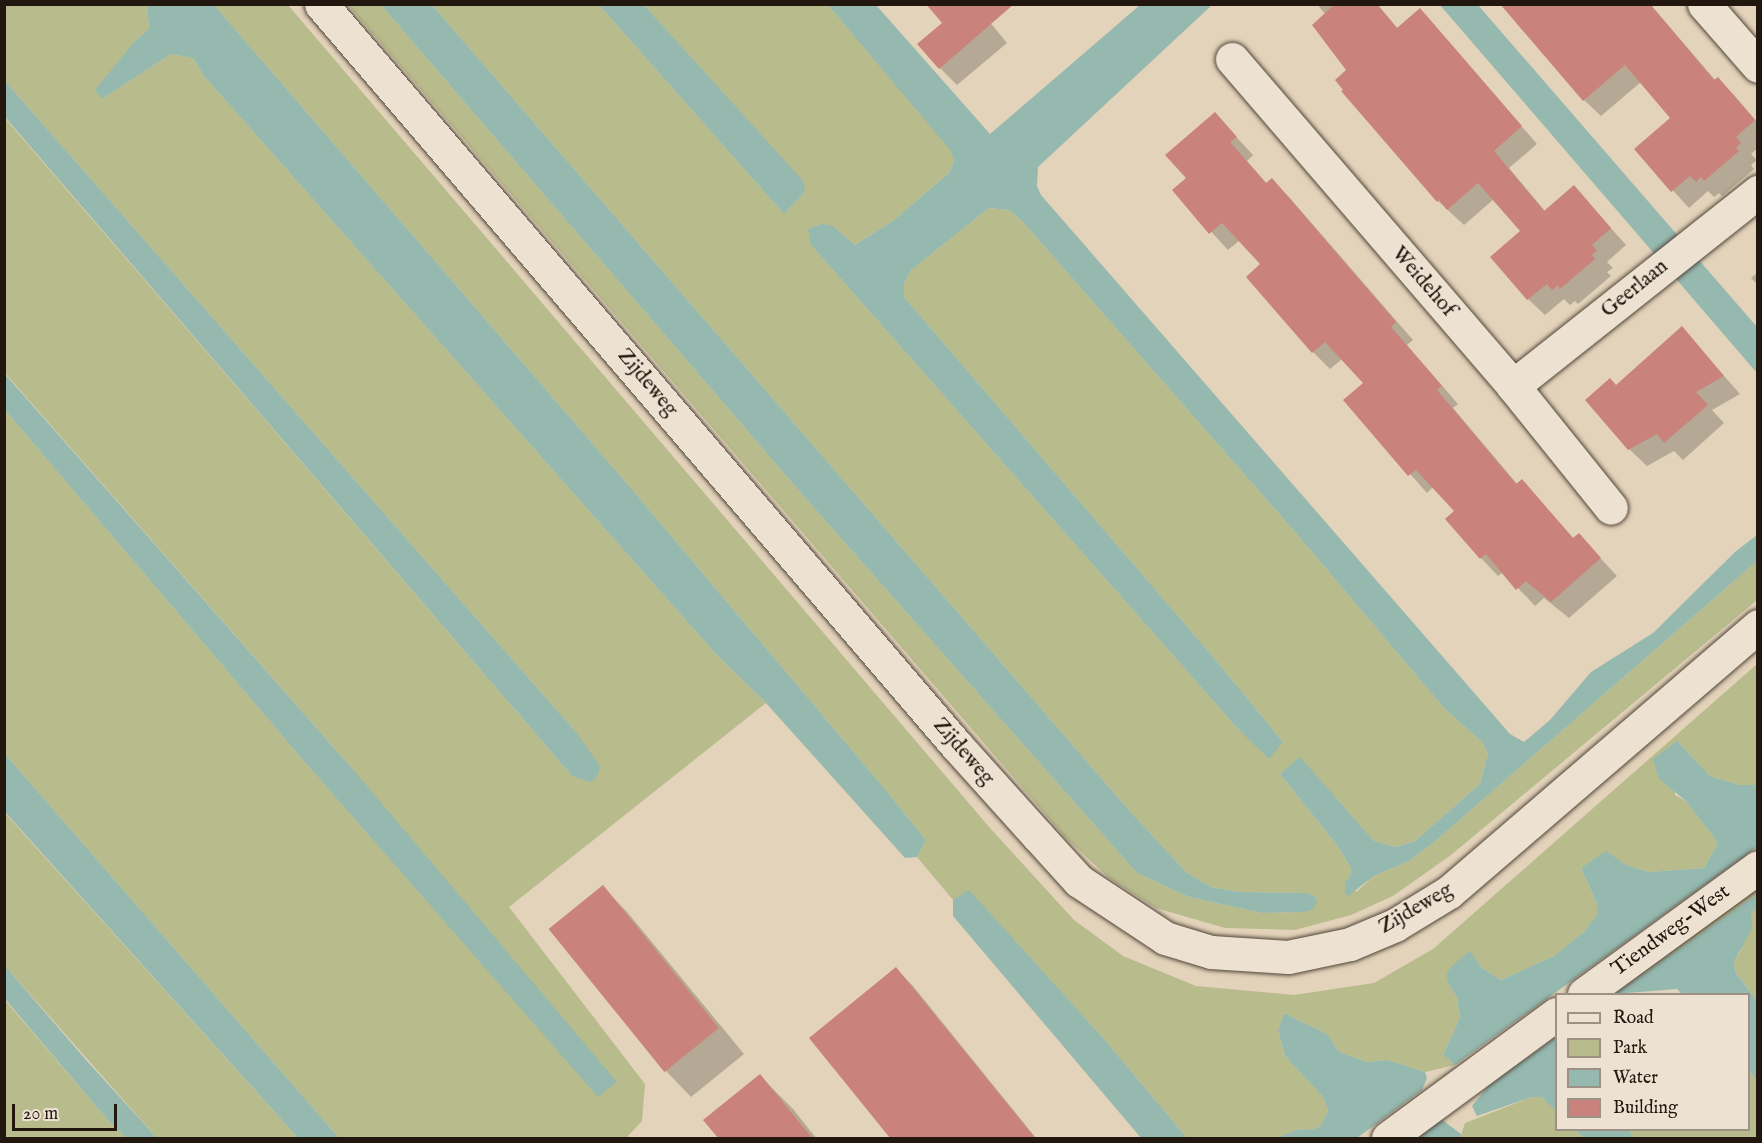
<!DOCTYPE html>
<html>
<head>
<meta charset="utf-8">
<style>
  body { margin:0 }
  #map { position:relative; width:1762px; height:1143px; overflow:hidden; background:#e3d3ba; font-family:"IM FELL English",serif }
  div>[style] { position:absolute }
  .green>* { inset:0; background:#b8bb8c }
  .water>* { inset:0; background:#95b8af }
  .shadow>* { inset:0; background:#0003 }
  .building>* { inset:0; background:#ca827c; transform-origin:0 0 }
  .roads { filter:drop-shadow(0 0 2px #52463a) drop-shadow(0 0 2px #52463a) }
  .minor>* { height:33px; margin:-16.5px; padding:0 16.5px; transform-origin:16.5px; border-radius:16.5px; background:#ede2d2 }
  .secondary>* { height:33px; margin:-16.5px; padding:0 16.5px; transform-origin:16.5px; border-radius:16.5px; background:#ede2d2 }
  span { translate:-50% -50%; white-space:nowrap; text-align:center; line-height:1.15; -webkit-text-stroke:4.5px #ede2d2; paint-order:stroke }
  .street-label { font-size:21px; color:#22170f }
  .frame { position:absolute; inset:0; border:6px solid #22170f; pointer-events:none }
  .legend { position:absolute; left:1555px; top:993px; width:195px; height:138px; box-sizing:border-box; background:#ede2d2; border:2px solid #9c9184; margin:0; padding:8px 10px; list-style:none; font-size:18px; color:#22170f }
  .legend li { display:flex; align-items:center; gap:12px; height:30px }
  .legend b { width:30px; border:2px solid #9c9184 }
  .scale { position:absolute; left:12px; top:1104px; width:105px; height:27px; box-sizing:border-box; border:3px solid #22170f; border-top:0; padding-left:8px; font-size:18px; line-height:21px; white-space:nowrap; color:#22170f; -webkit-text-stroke:4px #ede2d2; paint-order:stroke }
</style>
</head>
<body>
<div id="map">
  <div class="green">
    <div style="clip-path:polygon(5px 5px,147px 5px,149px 29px,135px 41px,102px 99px,171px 54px,193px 58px,204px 76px,715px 653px,766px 703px,509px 907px,645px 1084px,642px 1121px,628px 1136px,630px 1138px,339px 1138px,5px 754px,5px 410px,303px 760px,598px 1096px,350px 766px,5px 373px,4px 117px,572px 776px,575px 731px,5px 81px)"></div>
    <div style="clip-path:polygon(214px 5px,288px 5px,990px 828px,1074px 920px,1123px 956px,1196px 986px,1294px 995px,1374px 983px,1433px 949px,1757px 664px,1757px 785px,1740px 785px,1710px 776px,1677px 741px,1675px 795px,1686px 801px,1718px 843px,1704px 868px,1648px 872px,1626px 865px,1606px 852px,1581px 868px,1597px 904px,1597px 915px,1584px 932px,1554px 956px,1501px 980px,1482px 968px,1470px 952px,1447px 972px,1447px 981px,1457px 998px,1460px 1018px,1443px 1055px,1455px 1065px,1425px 1072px,1387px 1060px,1367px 1062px,1339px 1052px,1327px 1034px,1284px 1013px,1278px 1032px,1285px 1056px,1323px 1097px,1328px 1110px,1322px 1124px,1315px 1129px,1296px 1130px,1277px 1138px,1187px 1138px,1104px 1039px,969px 891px,953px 900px,917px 857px,926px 840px,889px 794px,629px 486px)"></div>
    <div style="clip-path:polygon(348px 5px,381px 5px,801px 493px,1137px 873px,1189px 897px,1262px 913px,1304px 912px,1307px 893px,1239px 892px,1211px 887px,1186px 872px,1127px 808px,432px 5px,599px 5px,784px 214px,803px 194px,802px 181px,644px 5px,828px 5px,952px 151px,954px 162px,949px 173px,894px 220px,855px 245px,833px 226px,811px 245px,1239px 730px,1283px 742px,1214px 658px,904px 297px,904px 284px,911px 270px,989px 208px,1009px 210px,1022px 221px,1296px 533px,1444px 708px,1483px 743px,1488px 754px,1480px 784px,1415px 841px,1396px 847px,1374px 841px,1300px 758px,1280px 774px,1337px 845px,1351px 868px,1350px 877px,1356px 892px,1374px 876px,1409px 861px,1433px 843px,1757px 561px,1757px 600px,1451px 855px,1393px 896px,1351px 915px,1295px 930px,1225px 928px,1156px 908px,1109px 878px,1064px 836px)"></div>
    <div style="clip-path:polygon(4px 812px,298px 1138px,157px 1138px,5px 966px)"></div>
    <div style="clip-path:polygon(1757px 880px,1757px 894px,1615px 994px,1597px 994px)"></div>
    <div style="clip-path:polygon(1757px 909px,1757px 1001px,1736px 973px,1734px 962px,1741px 950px,1751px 911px)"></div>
    <div style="clip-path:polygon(4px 999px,107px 1119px,126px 1138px,5px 1138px)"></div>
    <div style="clip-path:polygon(1749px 1070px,1757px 1081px,1757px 1138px,1635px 1138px,1628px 1130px,1748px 1130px)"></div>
    <div style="clip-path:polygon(1532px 1097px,1541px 1097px,1556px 1111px,1556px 1130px,1575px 1130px,1584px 1138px,1460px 1138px,1465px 1123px)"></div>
  </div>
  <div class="water">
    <div style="clip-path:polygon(147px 5px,214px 5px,629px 486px,889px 794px,926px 840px,917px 857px,905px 858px,766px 703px,715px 653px,204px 76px,193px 58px,171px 54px,102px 99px,95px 90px,135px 41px,149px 29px)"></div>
    <div style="clip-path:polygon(381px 5px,432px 5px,1127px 808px,1186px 872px,1211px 887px,1239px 892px,1307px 893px,1314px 896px,1317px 901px,1313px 909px,1304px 912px,1262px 913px,1189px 897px,1137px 873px,801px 493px)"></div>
    <div style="clip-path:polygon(599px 5px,644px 5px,803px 181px,805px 187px,803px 194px,784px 214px)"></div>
    <div style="clip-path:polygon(828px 5px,876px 5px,990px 134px,1140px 5px,1212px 5px,1038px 167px,1037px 186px,1041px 195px,1510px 734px,1524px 742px,1550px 720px,1591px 672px,1653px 633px,1735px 552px,1757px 535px,1757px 561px,1433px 843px,1409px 861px,1374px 876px,1348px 896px,1345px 893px,1345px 882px,1350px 877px,1351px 868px,1337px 845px,1280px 774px,1300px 757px,1374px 841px,1396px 847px,1415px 841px,1480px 784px,1488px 754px,1483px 743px,1444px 708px,1296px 533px,1022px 221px,1009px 210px,989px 208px,911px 270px,904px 284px,904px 297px,1214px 658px,1283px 742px,1269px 759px,1239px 730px,811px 245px,808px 229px,822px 224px,833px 226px,855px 245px,894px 220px,949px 173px,954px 162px,951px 151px)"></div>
    <div style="clip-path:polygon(1440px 5px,1478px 5px,1757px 327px,1757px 373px)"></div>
    <div style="clip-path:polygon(5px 81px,575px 731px,600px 766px,598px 775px,591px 782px,572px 776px,5px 117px)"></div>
    <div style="clip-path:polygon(4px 373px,350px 766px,617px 1082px,598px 1097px,303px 760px,5px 410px)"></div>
    <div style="clip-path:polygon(1677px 741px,1710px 776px,1740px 785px,1757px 785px,1757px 847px,1455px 1065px,1443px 1055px,1460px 1018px,1457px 998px,1447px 981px,1447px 972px,1454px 964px,1470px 951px,1482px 968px,1501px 980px,1554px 956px,1584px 932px,1597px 915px,1597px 904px,1581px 868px,1606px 851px,1626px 865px,1648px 872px,1704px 868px,1718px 843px,1686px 801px,1659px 779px,1653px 759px)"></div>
    <div style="clip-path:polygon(5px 754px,339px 1138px,298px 1138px,5px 812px)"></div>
    <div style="clip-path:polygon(969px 890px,1104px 1039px,1187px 1138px,1141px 1138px,953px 916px,953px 900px)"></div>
    <div style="clip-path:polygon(1757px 894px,1757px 909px,1751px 912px,1752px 928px,1734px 962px,1736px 973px,1757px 1001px,1757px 1081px,1749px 1070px,1748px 994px,1682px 994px,1677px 989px,1615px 994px)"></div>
    <div style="clip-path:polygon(5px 966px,87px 1061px,157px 1138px,126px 1138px,107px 1119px,5px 999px)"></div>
    <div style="clip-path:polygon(1284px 1013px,1327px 1034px,1339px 1052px,1367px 1062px,1387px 1060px,1425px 1072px,1427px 1078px,1422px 1090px,1357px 1138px,1277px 1138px,1296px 1130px,1315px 1129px,1322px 1124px,1328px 1110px,1323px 1097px,1285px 1056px,1278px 1031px)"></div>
    <div style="clip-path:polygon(1556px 1037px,1556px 1111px,1541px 1097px,1532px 1097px,1477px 1116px,1472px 1106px,1488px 1086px)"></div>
    <div style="clip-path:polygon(1441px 1119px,1461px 1134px,1460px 1138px,1415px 1138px)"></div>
    <div style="clip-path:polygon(1575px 1130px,1628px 1130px,1635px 1138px,1584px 1138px)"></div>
  </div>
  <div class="shadow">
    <div style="clip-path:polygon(975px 4px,1007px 43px,957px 85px,940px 68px)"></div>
    <div style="clip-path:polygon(1317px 4px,1377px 4px,1398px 29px,1420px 10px,1537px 144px,1509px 168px,1545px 211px,1574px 187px,1626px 245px,1607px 262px,1613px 268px,1607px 272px,1611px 276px,1578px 304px,1575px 301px,1570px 305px,1564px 299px,1545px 315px,1528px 299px,1522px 231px,1494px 199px,1464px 225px,1438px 201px,1348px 71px,1326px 15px)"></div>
    <div style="clip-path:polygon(1650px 4px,1716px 81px,1718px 79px,1734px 95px,1758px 123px,1758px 148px,1751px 154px,1757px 160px,1751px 165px,1754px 169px,1722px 196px,1719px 193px,1714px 197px,1708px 191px,1689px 208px,1636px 150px,1672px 118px,1641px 82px,1601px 116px,1584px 100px)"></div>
    <div style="clip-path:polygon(1215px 114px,1253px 155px,1247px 161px,1267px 184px,1272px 180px,1289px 197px,1413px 340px,1407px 345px,1458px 404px,1453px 408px,1518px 485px,1522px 481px,1574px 539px,1579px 535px,1617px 576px,1569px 618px,1544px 598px,1535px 606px,1503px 572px,1498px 576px,1481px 558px,1447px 519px,1456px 511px,1433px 487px,1427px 493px,1345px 400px,1365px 383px,1342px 359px,1330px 369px,1313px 352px,1262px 264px,1240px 240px,1228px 250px,1174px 191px,1189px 178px)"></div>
    <div style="clip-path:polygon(1758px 272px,1758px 285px,1751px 278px)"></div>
    <div style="clip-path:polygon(1682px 328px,1740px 394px,1712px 410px,1724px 423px,1683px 460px,1674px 451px,1647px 466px,1629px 449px,1616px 386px)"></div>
    <div style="clip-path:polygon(603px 887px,628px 913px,744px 1054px,691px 1097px,666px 1071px)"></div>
    <div style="clip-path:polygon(896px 969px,913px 986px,1036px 1138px,892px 1138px,811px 1038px)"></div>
    <div style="clip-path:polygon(760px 1076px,793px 1109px,816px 1138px,720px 1138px,705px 1121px)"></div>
  </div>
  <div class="building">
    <div style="clip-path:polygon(926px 4px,1014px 4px,939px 69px,917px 44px,942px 23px)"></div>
    <div style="clip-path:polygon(1335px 4px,1377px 4px,1397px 28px,1420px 8px,1522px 126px,1494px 151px,1544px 211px,1574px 185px,1611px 228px,1592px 245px,1597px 251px,1592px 255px,1595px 259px,1560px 289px,1558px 285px,1552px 290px,1547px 284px,1527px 300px,1490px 257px,1520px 231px,1478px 183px,1447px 210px,1439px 200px,1437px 202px,1341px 91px,1343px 90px,1335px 80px,1346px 70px,1312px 25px)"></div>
    <div style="clip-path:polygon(1500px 4px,1650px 4px,1714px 80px,1718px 77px,1755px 120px,1736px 137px,1741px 143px,1736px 148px,1739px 151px,1704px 181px,1701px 177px,1696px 182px,1690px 176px,1671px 192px,1634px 149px,1670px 118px,1625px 65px,1583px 101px)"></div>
    <div style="clip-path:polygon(1215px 112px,1237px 137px,1230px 142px,1266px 183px,1272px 178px,1396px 322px,1391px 327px,1442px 386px,1437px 390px,1516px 484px,1522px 479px,1573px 538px,1579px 533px,1601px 558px,1551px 602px,1526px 581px,1516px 590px,1486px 554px,1480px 559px,1445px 519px,1454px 511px,1416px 470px,1408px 476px,1343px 400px,1363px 383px,1325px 342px,1312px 353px,1246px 277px,1260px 264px,1222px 223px,1209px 234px,1172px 190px,1186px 178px,1165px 155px)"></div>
    <div style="clip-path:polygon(1682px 326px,1724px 376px,1696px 392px,1708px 405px,1664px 443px,1657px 434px,1628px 450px,1585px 400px,1610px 378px,1616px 385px)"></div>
    <div style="left:603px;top:885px;width:184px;height:70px;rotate:51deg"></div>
    <div style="clip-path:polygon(896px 967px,1035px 1138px,890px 1138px,809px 1038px)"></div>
    <div style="clip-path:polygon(760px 1074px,812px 1138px,718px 1138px,703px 1120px)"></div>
  </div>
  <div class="roads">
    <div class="minor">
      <div style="left:1704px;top:4px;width:82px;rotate:48.9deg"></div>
      <div style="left:1232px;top:59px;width:431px;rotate:49.3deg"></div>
      <div style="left:1513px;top:386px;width:156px;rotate:51.2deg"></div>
      <div style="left:1513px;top:386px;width:313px;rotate:-38.4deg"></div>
      <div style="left:1584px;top:994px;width:215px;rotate:-36.1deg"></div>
      <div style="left:1388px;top:1138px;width:209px;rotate:-36.4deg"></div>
    </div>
    <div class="secondary">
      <div style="left:321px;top:4px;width:977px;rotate:49.4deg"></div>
      <div style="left:957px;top:746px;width:121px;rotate:48deg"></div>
      <div style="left:1038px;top:836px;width:61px;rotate:47.7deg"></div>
      <div style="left:1079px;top:881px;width:103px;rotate:33.5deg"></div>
      <div style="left:1165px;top:938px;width:48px;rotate:16.9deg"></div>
      <div style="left:1211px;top:952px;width:77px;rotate:3.7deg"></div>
      <div style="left:1288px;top:957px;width:63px;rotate:-11.8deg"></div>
      <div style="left:1350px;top:944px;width:49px;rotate:-22.9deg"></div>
      <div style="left:1395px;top:925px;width:63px;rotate:-31.4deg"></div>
      <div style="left:1449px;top:892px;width:408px;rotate:-40.7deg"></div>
    </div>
  </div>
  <div class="street-label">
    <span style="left:1423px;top:282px;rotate:49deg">Weidehof</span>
    <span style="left:1635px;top:289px;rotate:-39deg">Geerlaan</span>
    <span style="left:647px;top:383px;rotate:50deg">Zijdeweg</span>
    <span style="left:963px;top:752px;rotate:49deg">Zijdeweg</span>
    <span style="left:1416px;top:909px;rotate:-30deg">Zijdeweg</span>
    <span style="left:1671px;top:931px;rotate:-36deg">Tiendweg-West</span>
  </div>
  <div class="frame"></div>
  <ul class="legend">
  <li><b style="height:8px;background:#ede2d2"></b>Road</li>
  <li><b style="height:16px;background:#b8bb8c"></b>Park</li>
  <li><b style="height:16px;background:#95b8af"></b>Water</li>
  <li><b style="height:16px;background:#ca827c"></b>Building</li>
  </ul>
  <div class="scale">20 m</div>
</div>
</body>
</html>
